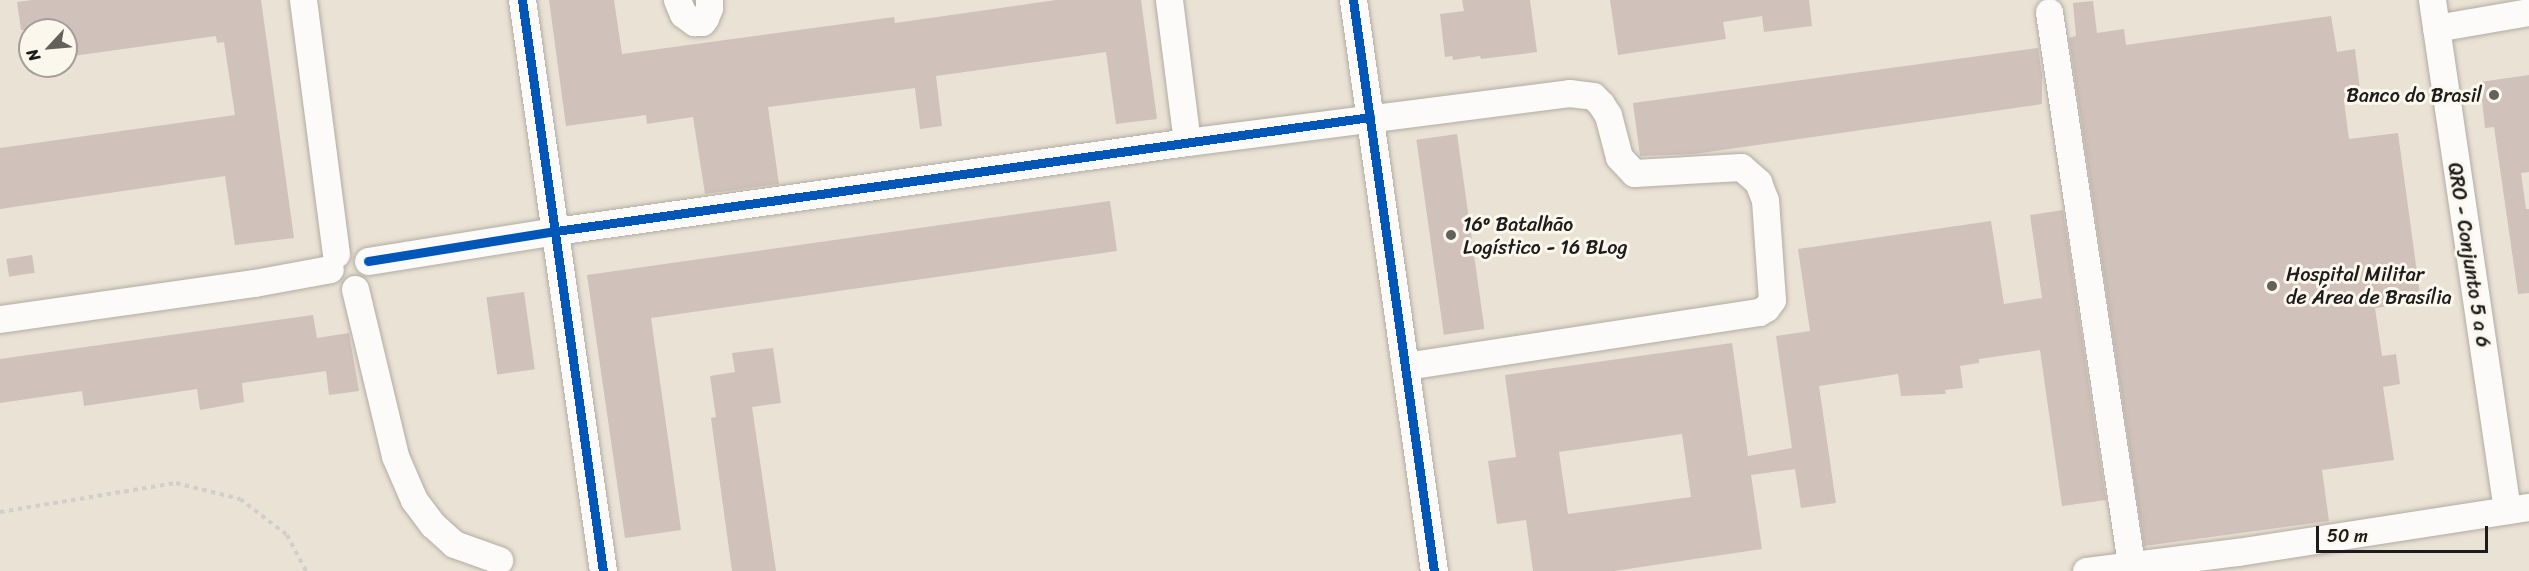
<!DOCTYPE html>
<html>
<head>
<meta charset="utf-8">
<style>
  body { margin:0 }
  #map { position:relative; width:2529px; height:571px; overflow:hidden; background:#eae2d4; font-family:Sriracha,sans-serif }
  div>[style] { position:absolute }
  .building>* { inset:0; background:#d0c1ba; transform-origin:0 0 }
  .path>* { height:4px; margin-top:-2px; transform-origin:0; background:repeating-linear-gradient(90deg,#d0cfcc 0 4.5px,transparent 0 9px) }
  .roads { filter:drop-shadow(0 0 2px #b1aca3) drop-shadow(0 0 2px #b1aca3) }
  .minor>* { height:27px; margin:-13.5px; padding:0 13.5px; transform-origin:13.5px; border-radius:13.5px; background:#fcfbf9 }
  .cycleway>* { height:9px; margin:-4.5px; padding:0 4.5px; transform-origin:4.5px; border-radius:4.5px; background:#0057b8 }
  .dots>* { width:16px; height:16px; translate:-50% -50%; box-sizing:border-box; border:3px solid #fbf7ec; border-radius:50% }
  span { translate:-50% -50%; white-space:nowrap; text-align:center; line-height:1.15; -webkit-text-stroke:6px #fbf7ec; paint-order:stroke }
  .poi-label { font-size:20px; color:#1c1c1c }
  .right { translate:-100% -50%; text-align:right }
  .left { translate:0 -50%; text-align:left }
  .street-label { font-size:20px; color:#1c1c1c }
  .north { position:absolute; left:18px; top:18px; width:60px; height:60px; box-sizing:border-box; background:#fbf7ec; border:2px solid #a29f99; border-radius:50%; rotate:244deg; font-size:16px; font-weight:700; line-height:24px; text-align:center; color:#1c1c1c }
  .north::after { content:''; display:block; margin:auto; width:21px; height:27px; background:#64615c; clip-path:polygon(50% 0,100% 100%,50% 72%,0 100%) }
  .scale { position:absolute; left:2316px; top:526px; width:172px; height:27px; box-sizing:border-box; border:3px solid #1c1c1c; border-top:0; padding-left:8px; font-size:18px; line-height:21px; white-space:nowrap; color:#1c1c1c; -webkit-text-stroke:4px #fbf7ec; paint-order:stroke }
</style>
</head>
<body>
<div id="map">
  <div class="building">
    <div style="clip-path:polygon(32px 0,261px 0,294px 238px,235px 245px,225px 176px,0 209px,0 148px,235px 115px,224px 42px,217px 43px,216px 36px,66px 57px,66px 30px,21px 30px,17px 2px)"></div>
    <div style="clip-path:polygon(549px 0,614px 0,622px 54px,894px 17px,895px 23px,1056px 0,1141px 0,1157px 119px,1116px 124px,1106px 52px,936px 76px,942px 126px,920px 129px,915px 88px,768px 107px,779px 184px,705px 194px,693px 117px,647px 124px,646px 115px,566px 126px)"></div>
    <div style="clip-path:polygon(1462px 0,1530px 0,1537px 52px,1481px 59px,1480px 56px,1453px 60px,1452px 56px,1445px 57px,1440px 14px,1464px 11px)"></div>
    <div style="clip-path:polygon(1610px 0,1809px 0,1812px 26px,1764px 32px,1762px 16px,1723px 22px,1726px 39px,1618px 55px)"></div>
    <div style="clip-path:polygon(2093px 1px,2097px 33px,2124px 29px,2126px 45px,2331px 16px,2337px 52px,2355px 49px,2361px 98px,2344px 101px,2349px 139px,2398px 133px,2421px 302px,2375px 308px,2382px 356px,2396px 354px,2400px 384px,2383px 387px,2394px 460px,2322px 470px,2329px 521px,2144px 546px,2069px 38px,2076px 36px,2073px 3px)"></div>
    <div style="clip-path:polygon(2038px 48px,2042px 74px,2042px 104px,1694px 154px,1640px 156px,1633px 103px)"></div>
    <div style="clip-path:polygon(2529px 75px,2529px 172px,2521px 173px,2526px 209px,2529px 209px,2529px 293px,2518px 294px,2494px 127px,2485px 128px,2480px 82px)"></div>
    <div style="left:1457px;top:134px;width:197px;height:41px;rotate:82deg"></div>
    <div style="clip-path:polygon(1110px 201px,1117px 251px,651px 318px,681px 530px,625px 538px,587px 275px)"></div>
    <div style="clip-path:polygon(evenodd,2063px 210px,2106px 500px,2062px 506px,2040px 350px,1979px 359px,1979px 363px,1960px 366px,1963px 388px,1945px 390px,1946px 394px,1901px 396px,1898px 374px,1819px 386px,1836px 503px,1801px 508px,1795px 469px,1751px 475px,1762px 549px,1614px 571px,1533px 571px,1526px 520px,1497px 524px,1488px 461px,1516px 457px,1505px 375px,1732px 343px,1748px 456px,1792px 448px,1776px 336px,1810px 331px,1798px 249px,1991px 221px,2004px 304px,2042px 298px,2030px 215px,2063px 210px,1682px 434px,1691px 497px,1568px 514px,1559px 452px,1682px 434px)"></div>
    <div style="left:32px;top:255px;width:18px;height:26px;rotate:81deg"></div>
    <div style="left:524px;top:292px;width:78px;height:38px;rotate:82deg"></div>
    <div style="clip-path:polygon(313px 315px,317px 338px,349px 333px,359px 391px,329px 395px,326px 371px,242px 383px,244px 402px,200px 410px,197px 389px,84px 406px,82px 391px,0 403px,0 359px)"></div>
    <div style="clip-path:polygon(773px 348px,781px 403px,752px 407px,776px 571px,732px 571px,711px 418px,716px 417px,710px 376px,735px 372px,732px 353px)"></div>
  </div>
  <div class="path">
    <div style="left:0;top:512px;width:178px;rotate:-9.4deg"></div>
    <div style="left:176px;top:483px;width:66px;rotate:14deg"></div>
    <div style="left:240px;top:499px;width:59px;rotate:37.5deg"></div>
    <div style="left:287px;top:535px;width:41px;rotate:62.2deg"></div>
  </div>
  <div class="roads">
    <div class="minor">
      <div style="left:303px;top:0;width:256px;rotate:82.6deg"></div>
      <div style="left:522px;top:0;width:577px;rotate:81.93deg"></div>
      <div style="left:677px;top:0;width:15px;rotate:67deg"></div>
      <div style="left:683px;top:14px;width:14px;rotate:36deg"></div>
      <div style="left:694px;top:22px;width:8px"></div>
      <div style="left:702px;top:22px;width:5px;rotate:-53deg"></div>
      <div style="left:705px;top:18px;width:11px;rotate:-68deg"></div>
      <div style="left:709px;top:8px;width:8px;rotate:-90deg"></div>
      <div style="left:1169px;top:0;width:143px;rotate:82.8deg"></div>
      <div style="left:1353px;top:0;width:577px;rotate:81.93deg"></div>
      <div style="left:2432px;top:0;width:515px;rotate:81.63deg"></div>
      <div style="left:2049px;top:12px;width:558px;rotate:81.55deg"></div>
      <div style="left:2436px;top:28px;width:94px;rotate:-9.8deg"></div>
      <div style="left:368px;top:261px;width:190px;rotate:-9.1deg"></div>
      <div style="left:556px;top:231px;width:637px;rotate:-8.03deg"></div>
      <div style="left:1187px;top:142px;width:385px;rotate:-7.3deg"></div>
      <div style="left:1569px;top:93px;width:24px;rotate:7deg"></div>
      <div style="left:1593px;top:96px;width:11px;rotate:45deg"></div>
      <div style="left:1601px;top:104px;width:13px;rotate:58deg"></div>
      <div style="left:1608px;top:115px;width:43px;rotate:75.3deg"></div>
      <div style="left:1619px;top:157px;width:22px;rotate:47deg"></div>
      <div style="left:1634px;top:173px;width:107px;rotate:-3.2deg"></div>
      <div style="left:1741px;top:167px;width:23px;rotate:41deg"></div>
      <div style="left:1758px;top:182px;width:19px;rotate:69deg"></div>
      <div style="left:1765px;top:200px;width:100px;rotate:86deg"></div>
      <div style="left:1772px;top:300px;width:10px;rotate:127deg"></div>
      <div style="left:1766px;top:308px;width:8px;rotate:150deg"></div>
      <div style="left:1759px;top:312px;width:358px;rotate:171.3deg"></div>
      <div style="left:355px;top:289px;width:172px;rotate:76.5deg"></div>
      <div style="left:395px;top:456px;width:48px;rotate:66.6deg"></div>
      <div style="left:414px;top:500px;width:31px;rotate:53deg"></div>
      <div style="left:433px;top:525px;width:28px;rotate:42deg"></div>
      <div style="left:454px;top:544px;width:48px;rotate:19.6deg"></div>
      <div style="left:0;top:319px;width:257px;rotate:-8.1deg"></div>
      <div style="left:254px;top:283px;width:77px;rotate:-10.4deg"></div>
      <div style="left:2086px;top:571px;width:152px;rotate:-7.2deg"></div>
      <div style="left:2237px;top:552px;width:295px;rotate:-8.8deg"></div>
    </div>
  </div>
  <div class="cycleway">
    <div style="left:522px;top:0;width:577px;rotate:81.93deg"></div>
    <div style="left:1353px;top:0;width:577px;rotate:81.93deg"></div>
    <div style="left:368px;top:261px;width:190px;rotate:-9.1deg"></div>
    <div style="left:556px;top:231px;width:822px;rotate:-7.97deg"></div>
  </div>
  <div class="dots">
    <div style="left:2494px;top:95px;background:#64615c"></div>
    <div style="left:1451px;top:235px;background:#64615c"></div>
    <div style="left:2272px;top:286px;background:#64615c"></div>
  </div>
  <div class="poi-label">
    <span class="right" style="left:2482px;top:95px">Banco do Brasil</span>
    <span class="left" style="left:1463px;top:236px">16º Batalhão<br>Logístico - 16 BLog</span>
    <span class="left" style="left:2286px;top:286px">Hospital Militar<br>de Área de Brasília</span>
  </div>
  <div class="street-label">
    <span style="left:2469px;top:255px;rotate:81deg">QRO - Conjunto 5 a 6</span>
  </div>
  <div class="north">N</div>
  <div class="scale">50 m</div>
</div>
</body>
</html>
